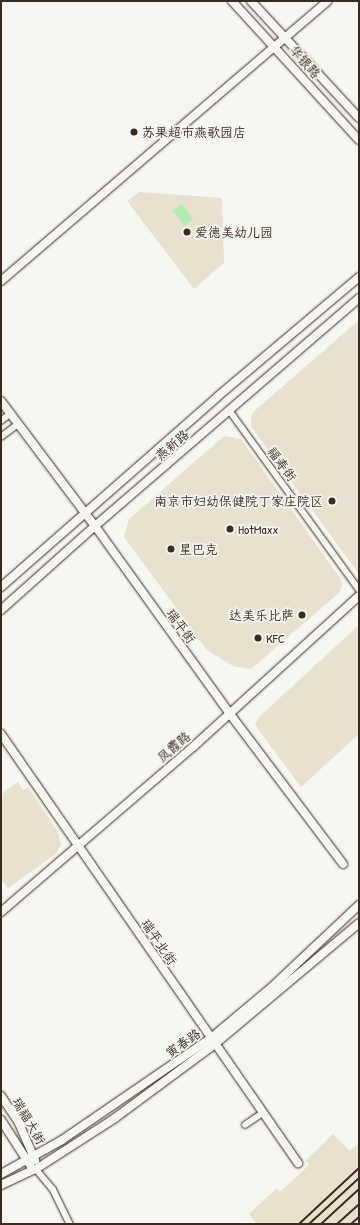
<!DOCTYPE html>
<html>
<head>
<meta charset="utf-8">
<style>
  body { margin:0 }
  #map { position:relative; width:360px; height:1225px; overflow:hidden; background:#f6f6f2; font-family:"Patrick Hand","LXGW WenKai TC",sans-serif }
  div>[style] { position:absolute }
  .built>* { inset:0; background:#e8e1d0 }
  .green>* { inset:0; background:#afecb2; transform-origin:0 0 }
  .roads { filter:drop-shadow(0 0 1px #3b2a1e) drop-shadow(0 0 1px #3b2a1e) }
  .street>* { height:5.5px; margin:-2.75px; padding:0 2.75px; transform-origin:2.75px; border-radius:2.75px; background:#f6f6f2 }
  .secondary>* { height:8px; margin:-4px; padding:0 4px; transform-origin:4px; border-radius:4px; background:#f6f6f2 }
  .rail>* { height:2px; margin:-1px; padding:0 1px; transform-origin:1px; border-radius:1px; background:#3b2a1e }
  .dots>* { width:11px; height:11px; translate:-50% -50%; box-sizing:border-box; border:2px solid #f6f6f2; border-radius:50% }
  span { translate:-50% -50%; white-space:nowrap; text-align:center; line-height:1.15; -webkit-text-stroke:3.5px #f6f6f2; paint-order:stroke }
  .street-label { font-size:13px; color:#3b2a1e }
  .poi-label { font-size:13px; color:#3b2a1e }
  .left { translate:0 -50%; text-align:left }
  .right { translate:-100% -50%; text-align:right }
  .frame { position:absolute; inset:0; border:2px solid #3b2a1e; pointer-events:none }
</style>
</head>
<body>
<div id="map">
  <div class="built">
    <div style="clip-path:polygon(139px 192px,222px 198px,224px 263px,194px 289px,127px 201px)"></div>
    <div style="clip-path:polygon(359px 320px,359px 574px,251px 427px,251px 421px,252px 413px)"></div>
    <div style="clip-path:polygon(224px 436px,241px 439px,340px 578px,342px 584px,340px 592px,251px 669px,233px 666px,207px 650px,124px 537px,129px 519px)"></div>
    <div style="clip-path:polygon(359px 625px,359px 734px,301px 787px,255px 725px,259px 717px)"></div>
    <div style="clip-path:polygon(18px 782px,23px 790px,28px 787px,58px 832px,61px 844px,57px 853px,8px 888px,1px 879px,1px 804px,3px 792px)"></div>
    <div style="clip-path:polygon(333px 1134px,350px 1151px,359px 1143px,359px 1224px,257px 1224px,249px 1214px,277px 1188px,280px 1192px,309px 1165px,306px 1160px)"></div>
  </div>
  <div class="green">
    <div style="left:182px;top:204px;width:19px;height:11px;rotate:54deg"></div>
  </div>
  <div class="roads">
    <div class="street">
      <div style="left:230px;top:411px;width:220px;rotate:54.1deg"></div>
      <div style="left:1px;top:421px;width:11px;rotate:-38deg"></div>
      <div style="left:1px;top:437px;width:21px;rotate:-37deg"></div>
      <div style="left:245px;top:1125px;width:22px;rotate:-34deg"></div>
      <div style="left:36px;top:1169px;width:26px;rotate:50deg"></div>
      <div style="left:53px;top:1189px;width:39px;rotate:64deg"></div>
    </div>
    <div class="secondary">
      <div style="left:232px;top:1px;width:188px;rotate:47.6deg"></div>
      <div style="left:251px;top:1px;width:159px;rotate:47.3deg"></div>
      <div style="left:1px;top:281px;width:430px;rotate:-40.6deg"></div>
      <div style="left:1px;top:401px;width:156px;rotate:53.1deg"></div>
      <div style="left:95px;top:526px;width:231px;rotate:54.3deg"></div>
      <div style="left:230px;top:714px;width:188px;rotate:53deg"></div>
      <div style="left:1px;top:587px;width:288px;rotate:-41.3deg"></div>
      <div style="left:217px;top:397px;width:186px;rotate:-40.2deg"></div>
      <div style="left:1px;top:610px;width:126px;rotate:-41.8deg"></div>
      <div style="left:95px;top:526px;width:349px;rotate:-40.8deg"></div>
      <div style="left:1px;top:734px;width:522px;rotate:55.3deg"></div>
      <div style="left:1px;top:912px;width:255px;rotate:-40.7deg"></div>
      <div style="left:194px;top:746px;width:223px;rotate:-42.3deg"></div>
      <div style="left:1px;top:1096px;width:30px;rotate:56deg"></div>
      <div style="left:18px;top:1121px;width:43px;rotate:66.4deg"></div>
      <div style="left:1px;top:1120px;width:54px;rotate:57.2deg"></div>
      <div style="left:1px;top:1174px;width:70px;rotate:-29.1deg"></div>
      <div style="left:62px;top:1140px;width:181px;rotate:-34.4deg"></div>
      <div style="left:211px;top:1038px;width:80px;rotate:-39.9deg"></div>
      <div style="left:272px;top:987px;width:120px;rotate:-43.3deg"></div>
      <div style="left:1px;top:1185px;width:38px;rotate:-25deg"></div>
      <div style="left:36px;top:1169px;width:94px;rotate:-32.8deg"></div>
      <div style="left:115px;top:1118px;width:124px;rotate:-36.5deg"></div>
      <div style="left:215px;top:1044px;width:188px;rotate:-40deg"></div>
    </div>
  </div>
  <div class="rail">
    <div style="left:299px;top:1224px;width:82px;rotate:-43deg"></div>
    <div style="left:309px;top:1224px;width:68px;rotate:-42.6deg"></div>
    <div style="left:321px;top:1224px;width:52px;rotate:-42.6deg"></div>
    <div style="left:337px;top:1224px;width:30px;rotate:-42deg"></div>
    <div style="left:351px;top:1224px;width:11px;rotate:-41deg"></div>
  </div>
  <div class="dots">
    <div style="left:134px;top:132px;background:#3b2a1e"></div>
    <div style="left:187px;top:232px;background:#3b2a1e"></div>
    <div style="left:332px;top:501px;background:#3b2a1e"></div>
    <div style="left:230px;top:529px;background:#3b2a1e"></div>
    <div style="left:171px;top:549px;background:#3b2a1e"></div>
    <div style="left:302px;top:615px;background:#3b2a1e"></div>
    <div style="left:258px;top:638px;background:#3b2a1e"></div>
  </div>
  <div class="street-label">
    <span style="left:305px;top:62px;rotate:48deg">华银路</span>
    <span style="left:172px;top:445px;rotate:-40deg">燕新路</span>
    <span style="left:282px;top:464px;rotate:54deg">福寿街</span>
    <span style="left:181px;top:626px;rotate:54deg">瑞平街</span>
    <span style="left:174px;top:747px;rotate:-41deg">凤霞路</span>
    <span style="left:159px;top:942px;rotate:56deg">瑞平北街</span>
    <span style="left:183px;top:1043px;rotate:-35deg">寅春路</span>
    <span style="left:29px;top:1121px;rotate:60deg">瑞福大街</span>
  </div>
  <div class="poi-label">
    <span class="left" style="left:142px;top:132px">苏果超市燕歌园店</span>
    <span class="left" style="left:195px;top:232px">爱德美幼儿园</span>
    <span class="right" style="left:323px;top:501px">南京市妇幼保健院丁家庄院区</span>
    <span class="left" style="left:238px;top:529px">HotMaxx</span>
    <span class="left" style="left:179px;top:549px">星巴克</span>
    <span class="right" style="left:294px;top:615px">达美乐比萨</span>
    <span class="left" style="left:266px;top:638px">KFC</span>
  </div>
  <div class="frame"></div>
</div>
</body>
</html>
